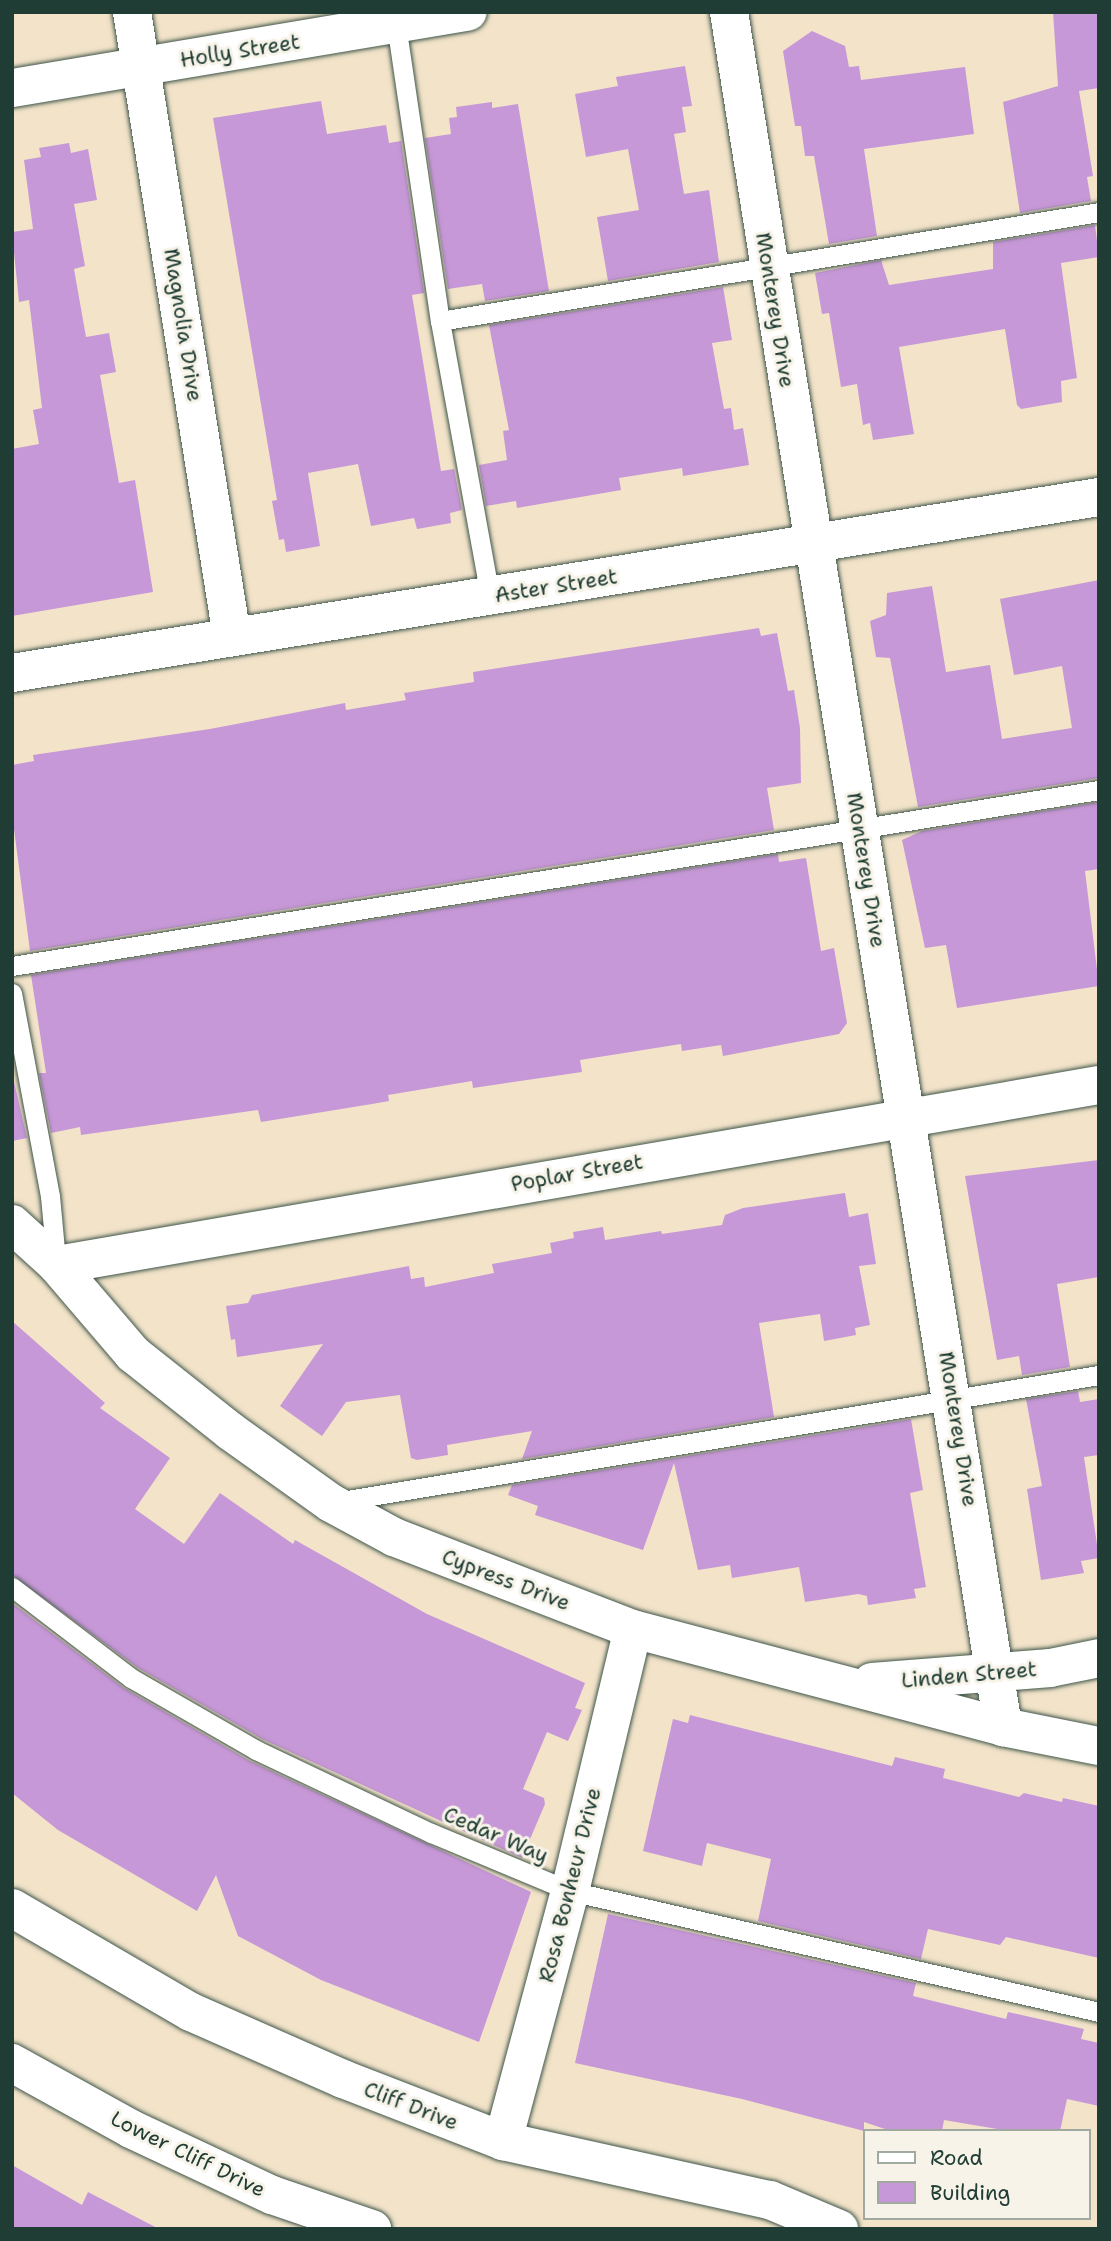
<!DOCTYPE html>
<html>
<head>
<meta charset="utf-8">
<style>
  body { margin:0 }
  #map { position:relative; width:1111px; height:2241px; overflow:hidden; background:#f2e3c9; font-family:"Shantell Sans",sans-serif }
  div>[style] { position:absolute }
  .building>* { inset:0; background:#c798d7 }
  .roads { filter:drop-shadow(0 0 2px #3f564a) drop-shadow(0 0 2px #3f564a) }
  .lane>* { height:19px; margin:-9.5px; padding:0 9.5px; transform-origin:9.5px; border-radius:9.5px; background:#fff }
  .street>* { height:38px; margin:-19px; padding:0 19px; transform-origin:19px; border-radius:19px; background:#fff }
  .secondary>* { height:38px; margin:-19px; padding:0 19px; transform-origin:19px; border-radius:19px; background:#fff }
  span { translate:-50% -50%; white-space:nowrap; text-align:center; line-height:1.15; -webkit-text-stroke:6px #f7f3e8; paint-order:stroke }
  .street-label { font-size:21px; color:#1f3d34 }
  .frame { position:absolute; inset:0; border:14px solid #1f3d34; pointer-events:none }
  .legend { position:absolute; left:863px; top:2129px; width:228px; height:91px; box-sizing:border-box; background:#f7f3e8; border:2px solid #a1aaa0; margin:0; padding:9px 12px; list-style:none; font-size:21px; color:#1f3d34 }
  .legend li { display:flex; align-items:center; gap:14px; height:35px }
  .legend b { width:35px; border:2px solid #a1aaa0 }
</style>
</head>
<body>
<div id="map">
  <div class="building">
    <div style="clip-path:polygon(1053px 12px,1099px 12px,1099px 88px,1079px 91px,1093px 176px,1087px 177px,1091px 201px,1020px 213px,1003px 102px,1058px 86px)"></div>
    <div style="clip-path:polygon(812px 31px,845px 46px,849px 67px,859px 66px,861px 80px,965px 67px,974px 134px,864px 149px,877px 236px,829px 244px,814px 156px,805px 156px,801px 126px,795px 126px,783px 51px)"></div>
    <div style="clip-path:polygon(685px 66px,692px 106px,682px 107px,686px 132px,674px 134px,684px 194px,709px 190px,719px 262px,608px 281px,597px 217px,639px 210px,628px 149px,586px 157px,575px 94px,618px 86px,616px 77px)"></div>
    <div style="clip-path:polygon(321px 101px,327px 134px,386px 125px,389px 143px,401px 141px,424px 293px,412px 295px,441px 471px,454px 469px,462px 510px,450px 513px,451px 523px,417px 529px,414px 518px,371px 526px,358px 464px,308px 473px,320px 546px,286px 552px,284px 539px,279px 540px,272px 501px,277px 500px,213px 118px)"></div>
    <div style="clip-path:polygon(492px 102px,492px 108px,518px 104px,549px 291px,485px 301px,482px 284px,448px 289px,425px 138px,451px 134px,449px 118px,457px 117px,456px 107px)"></div>
    <div style="clip-path:polygon(69px 143px,71px 153px,88px 149px,97px 200px,74px 204px,85px 266px,74px 269px,86px 337px,109px 333px,116px 372px,100px 375px,119px 483px,135px 480px,153px 592px,12px 616px,12px 449px,39px 444px,33px 410px,42px 408px,29px 300px,19px 302px,12px 232px,33px 229px,24px 160px,41px 157px,39px 148px)"></div>
    <div style="clip-path:polygon(1095px 225px,1099px 257px,1061px 263px,1077px 378px,1061px 381px,1062px 402px,1021px 409px,1017px 405px,1005px 329px,899px 347px,914px 434px,873px 440px,870px 423px,863px 425px,857px 384px,841px 387px,829px 313px,822px 314px,815px 273px,881px 260px,889px 285px,993px 269px,993px 242px)"></div>
    <div style="clip-path:polygon(723px 287px,732px 340px,712px 343px,724px 409px,731px 408px,734px 430px,743px 428px,749px 465px,683px 476px,682px 468px,619px 478px,621px 490px,517px 508px,516px 501px,486px 506px,479px 465px,507px 460px,503px 431px,509px 430px,489px 325px)"></div>
    <div style="clip-path:polygon(1099px 580px,1099px 778px,918px 807px,890px 658px,876px 657px,870px 621px,886px 615px,887px 593px,932px 586px,946px 672px,990px 665px,1002px 739px,1072px 728px,1062px 666px,1014px 675px,1000px 599px)"></div>
    <div style="clip-path:polygon(759px 628px,761px 636px,777px 633px,788px 691px,794px 690px,800px 728px,801px 783px,767px 788px,774px 830px,30px 951px,12px 814px,12px 765px,34px 761px,33px 755px,210px 729px,345px 703px,346px 710px,406px 700px,404px 693px,474px 682px,473px 672px)"></div>
    <div style="clip-path:polygon(1099px 802px,1099px 869px,1085px 871px,1099px 986px,957px 1008px,946px 945px,925px 948px,902px 840px,922px 831px)"></div>
    <div style="clip-path:polygon(778px 854px,779px 862px,806px 858px,821px 951px,834px 948px,847px 1023px,839px 1034px,723px 1056px,721px 1045px,682px 1051px,681px 1044px,580px 1060px,582px 1072px,473px 1088px,472px 1081px,388px 1095px,389px 1101px,372px 1104px,261px 1122px,258px 1110px,81px 1135px,80px 1127px,51px 1133px,39px 1073px,46px 1073px,31px 975px)"></div>
    <div style="clip-path:polygon(12px 1073px,27px 1138px,12px 1141px)"></div>
    <div style="clip-path:polygon(1099px 1160px,1099px 1277px,1057px 1284px,1070px 1367px,1022px 1375px,1019px 1356px,997px 1360px,965px 1176px)"></div>
    <div style="clip-path:polygon(845px 1193px,849px 1217px,868px 1213px,876px 1264px,859px 1266px,870px 1325px,855px 1328px,856px 1335px,824px 1341px,820px 1314px,759px 1323px,774px 1417px,522px 1459px,532px 1431px,447px 1445px,448px 1455px,417px 1460px,411px 1458px,400px 1395px,346px 1402px,322px 1436px,280px 1406px,323px 1344px,237px 1357px,235px 1339px,231px 1340px,226px 1306px,248px 1303px,252px 1295px,409px 1266px,411px 1279px,424px 1277px,425px 1287px,494px 1273px,492px 1264px,552px 1253px,550px 1243px,574px 1238px,573px 1232px,603px 1227px,605px 1240px,661px 1231px,662px 1234px,722px 1225px,725px 1215px,743px 1208px)"></div>
    <div style="clip-path:polygon(12px 1321px,105px 1403px,100px 1408px,170px 1458px,135px 1509px,184px 1544px,220px 1493px,293px 1544px,295px 1540px,427px 1614px,585px 1683px,575px 1708px,582px 1710px,568px 1741px,547px 1732px,523px 1789px,544px 1798px,545px 1804px,522px 1858px,262px 1739px,138px 1668px,12px 1575px)"></div>
    <div style="clip-path:polygon(1078px 1391px,1080px 1402px,1099px 1399px,1099px 1455px,1084px 1457px,1099px 1558px,1081px 1561px,1084px 1573px,1041px 1580px,1027px 1489px,1042px 1486px,1026px 1399px)"></div>
    <div style="clip-path:polygon(911px 1419px,923px 1490px,910px 1493px,926px 1587px,914px 1589px,916px 1598px,868px 1605px,867px 1596px,858px 1594px,805px 1602px,799px 1567px,732px 1578px,730px 1565px,698px 1570px,674px 1463px,643px 1550px,535px 1515px,538px 1506px,508px 1495px,512px 1485px)"></div>
    <div style="clip-path:polygon(12px 1603px,124px 1688px,250px 1761px,531px 1892px,479px 2042px,321px 1980px,238px 1936px,216px 1875px,197px 1911px,58px 1830px,12px 1793px)"></div>
    <div style="clip-path:polygon(690px 1715px,892px 1766px,895px 1757px,945px 1769px,943px 1778px,1019px 1797px,1024px 1793px,1062px 1802px,1063px 1798px,1099px 1806px,1099px 1958px,1006px 1937px,1000px 1945px,928px 1929px,921px 1959px,758px 1921px,771px 1859px,707px 1843px,702px 1866px,643px 1851px,673px 1719px,688px 1723px)"></div>
    <div style="clip-path:polygon(608px 1914px,916px 1983px,913px 1996px,1006px 2019px,1008px 2012px,1084px 2029px,1081px 2039px,1099px 2043px,1099px 2106px,1067px 2099px,1060px 2131px,1009px 2131px,944px 2120px,942px 2131px,891px 2131px,864px 2122px,864px 2131px,742px 2099px,575px 2063px)"></div>
    <div style="clip-path:polygon(12px 2165px,82px 2205px,88px 2192px,159px 2229px,12px 2229px)"></div>
  </div>
  <div class="roads">
    <div class="lane">
      <div style="left:395px;top:17px;width:307px;rotate:81.6deg"></div>
      <div style="left:440px;top:321px;width:280px;rotate:79.7deg"></div>
      <div style="left:440px;top:321px;width:668px;rotate:-9.39deg"></div>
      <div style="left:12px;top:966px;width:1101px;rotate:-9.2deg"></div>
      <div style="left:12px;top:993px;width:207px;rotate:79.4deg"></div>
      <div style="left:50px;top:1196px;width:65px;rotate:84.7deg"></div>
      <div style="left:335px;top:1502px;width:774px;rotate:-9.44deg"></div>
      <div style="left:12px;top:1587px;width:150px;rotate:37.4deg"></div>
      <div style="left:131px;top:1678px;width:144px;rotate:29.9deg"></div>
      <div style="left:256px;top:1750px;width:194px;rotate:25.4deg"></div>
      <div style="left:431px;top:1833px;width:151px;rotate:22.6deg"></div>
      <div style="left:570px;top:1891px;width:543px;rotate:12.88deg"></div>
    </div>
    <div class="street">
      <div style="left:132px;top:12px;width:633px;rotate:80.91deg"></div>
      <div style="left:12px;top:88px;width:462px;rotate:-9.5deg"></div>
      <div style="left:12px;top:673px;width:1101px;rotate:-9.2deg"></div>
      <div style="left:57px;top:1265px;width:1057px;rotate:-9.8deg"></div>
      <div style="left:12px;top:2063px;width:136px;rotate:29deg"></div>
      <div style="left:131px;top:2129px;width:156px;rotate:25.1deg"></div>
      <div style="left:272px;top:2195px;width:106px;rotate:18.8deg"></div>
    </div>
    <div class="secondary">
      <div style="left:729px;top:12px;width:1737px;rotate:80.92deg"></div>
      <div style="left:12px;top:1224px;width:61px;rotate:42.3deg"></div>
      <div style="left:57px;top:1265px;width:117px;rotate:49.5deg"></div>
      <div style="left:133px;top:1354px;width:124px;rotate:38.4deg"></div>
      <div style="left:230px;top:1431px;width:124px;rotate:35.5deg"></div>
      <div style="left:331px;top:1503px;width:72px;rotate:28.4deg"></div>
      <div style="left:394px;top:1537px;width:256px;rotate:21.1deg"></div>
      <div style="left:633px;top:1629px;width:383px;rotate:14.8deg"></div>
      <div style="left:1003px;top:1727px;width:98px;rotate:11.2deg"></div>
      <div style="left:872px;top:1682px;width:179px;rotate:-4.5deg"></div>
      <div style="left:1050px;top:1668px;width:50px;rotate:-11.5deg"></div>
      <div style="left:12px;top:1908px;width:207px;rotate:30.2deg"></div>
      <div style="left:191px;top:2012px;width:166px;rotate:23.8deg"></div>
      <div style="left:343px;top:2079px;width:172px;rotate:21.2deg"></div>
      <div style="left:503px;top:2141px;width:273px;rotate:12.5deg"></div>
      <div style="left:770px;top:2200px;width:75px;rotate:22.8deg"></div>
      <div style="left:503px;top:2141px;width:259px;rotate:-75deg"></div>
      <div style="left:570px;top:1891px;width:269px;rotate:-76.5deg"></div>
    </div>
  </div>
  <div class="street-label">
    <span style="left:240px;top:51px;rotate:-9deg">Holly Street</span>
    <span style="left:775px;top:310px;rotate:81deg">Monterey Drive</span>
    <span style="left:183px;top:325px;rotate:81deg">Magnolia Drive</span>
    <span style="left:556px;top:586px;rotate:-9deg">Aster Street</span>
    <span style="left:866px;top:870px;rotate:81deg">Monterey Drive</span>
    <span style="left:577px;top:1173px;rotate:-10deg">Poplar Street</span>
    <span style="left:958px;top:1429px;rotate:81deg">Monterey Drive</span>
    <span style="left:506px;top:1580px;rotate:21deg">Cypress Drive</span>
    <span style="left:969px;top:1675px;rotate:-5deg">Linden Street</span>
    <span style="left:496px;top:1835px;rotate:23deg">Cedar Way</span>
    <span style="left:570px;top:1885px;rotate:-76deg">Rosa Bonheur Drive</span>
    <span style="left:411px;top:2106px;rotate:21deg">Cliff Drive</span>
    <span style="left:188px;top:2154px;rotate:26deg">Lower Cliff Drive</span>
  </div>
  <div class="frame"></div>
  <ul class="legend">
  <li><b style="height:9px;background:#fff"></b>Road</li>
  <li><b style="height:19px;background:#c798d7"></b>Building</li>
  </ul>
</div>
</body>
</html>
